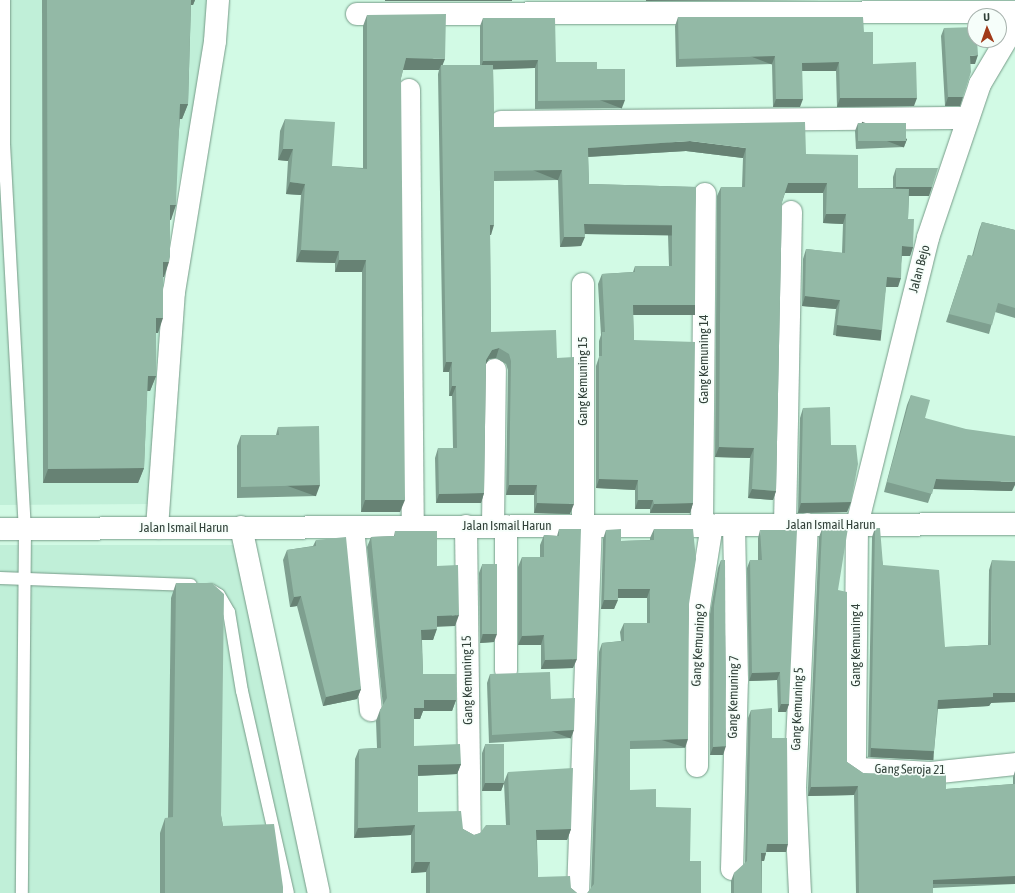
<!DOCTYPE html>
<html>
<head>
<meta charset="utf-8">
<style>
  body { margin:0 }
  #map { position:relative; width:1015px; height:893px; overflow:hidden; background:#d2fae5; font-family:"Asap Condensed",sans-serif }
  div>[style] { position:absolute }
  .built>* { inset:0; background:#c0efd8 }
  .roads { filter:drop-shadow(0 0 1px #769b88) drop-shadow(0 0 1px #769b88) }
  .service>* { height:12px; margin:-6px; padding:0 6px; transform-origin:6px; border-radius:6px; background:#fff }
  .minor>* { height:22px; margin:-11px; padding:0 11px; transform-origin:11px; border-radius:11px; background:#fff }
  .tertiary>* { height:22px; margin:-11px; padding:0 11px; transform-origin:11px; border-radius:11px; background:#fff }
  .wall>* { inset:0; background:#7e9f8f }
  .shaded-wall>* { inset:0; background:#678274; transform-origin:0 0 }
  .building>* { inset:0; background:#93b9a6; transform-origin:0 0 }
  span { translate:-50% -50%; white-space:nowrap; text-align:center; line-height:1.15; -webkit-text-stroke:3.5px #f6fefa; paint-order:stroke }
  .street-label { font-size:13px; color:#314139 }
  .north { position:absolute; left:967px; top:8px; width:40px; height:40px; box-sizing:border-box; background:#f6fefa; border:1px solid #a7b2ad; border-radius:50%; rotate:358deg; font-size:11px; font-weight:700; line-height:16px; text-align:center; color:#314139 }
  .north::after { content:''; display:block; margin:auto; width:14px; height:18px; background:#a13a19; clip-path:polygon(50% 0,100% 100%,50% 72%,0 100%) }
</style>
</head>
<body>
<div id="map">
  <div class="built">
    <div style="clip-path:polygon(0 0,212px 0,211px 38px,168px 230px,153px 504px,0 505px)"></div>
    <div style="clip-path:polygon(0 545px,238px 545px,317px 893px,0 893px)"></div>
  </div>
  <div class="roads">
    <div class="service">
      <div style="left:4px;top:0;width:144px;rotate:90deg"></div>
      <div style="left:4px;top:144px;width:386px;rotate:86.9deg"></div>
      <div style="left:25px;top:529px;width:364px;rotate:90.5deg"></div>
      <div style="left:0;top:578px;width:191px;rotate:2.1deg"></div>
      <div style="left:211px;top:590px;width:9px;rotate:32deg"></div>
      <div style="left:219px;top:595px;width:20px;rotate:60deg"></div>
      <div style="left:229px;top:612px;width:80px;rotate:80.7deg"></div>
      <div style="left:242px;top:691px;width:207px;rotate:77.2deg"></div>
    </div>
    <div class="minor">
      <div style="left:357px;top:14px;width:658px;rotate:-0.17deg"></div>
      <div style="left:1015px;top:25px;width:69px;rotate:120.7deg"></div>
      <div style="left:980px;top:84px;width:163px;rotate:108.7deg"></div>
      <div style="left:928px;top:238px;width:295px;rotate:103.9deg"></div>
      <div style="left:857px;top:524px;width:241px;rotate:90.5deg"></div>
      <div style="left:855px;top:765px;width:6px;rotate:39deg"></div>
      <div style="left:860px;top:769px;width:71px;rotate:3.2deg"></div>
      <div style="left:931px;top:773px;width:84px;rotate:-6.1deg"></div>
      <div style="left:409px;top:90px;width:437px;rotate:89.5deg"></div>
      <div style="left:501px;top:122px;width:467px;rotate:-0.5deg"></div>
      <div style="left:702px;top:525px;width:331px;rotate:-89.5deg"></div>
      <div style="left:785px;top:525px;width:313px;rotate:-88.9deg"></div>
      <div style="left:466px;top:526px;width:307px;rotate:89.3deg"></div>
      <div style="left:493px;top:526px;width:156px;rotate:-89.3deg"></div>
      <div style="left:506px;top:526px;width:144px;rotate:90deg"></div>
      <div style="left:583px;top:526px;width:242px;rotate:-90deg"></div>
      <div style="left:241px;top:527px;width:374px;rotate:78deg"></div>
      <div style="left:157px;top:528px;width:237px;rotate:-85.9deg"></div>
      <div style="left:174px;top:292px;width:254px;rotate:-80.7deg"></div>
      <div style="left:215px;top:41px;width:41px;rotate:-85.8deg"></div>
      <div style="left:353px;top:528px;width:183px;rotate:84.4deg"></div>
      <div style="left:697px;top:766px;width:153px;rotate:-89.6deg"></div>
      <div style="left:698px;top:613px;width:89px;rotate:-81deg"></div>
      <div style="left:732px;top:869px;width:189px;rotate:-88.5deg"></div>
      <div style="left:737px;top:680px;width:155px;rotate:-91.1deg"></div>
      <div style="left:578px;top:893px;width:367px;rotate:-88deg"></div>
      <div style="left:800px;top:893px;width:105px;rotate:-92.7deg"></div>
      <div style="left:795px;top:788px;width:264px;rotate:-87.4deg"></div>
    </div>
    <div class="tertiary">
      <div style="left:0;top:529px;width:1015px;rotate:-0.28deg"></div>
    </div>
  </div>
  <div class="wall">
    <div style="clip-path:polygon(42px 0,195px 0,193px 5px,191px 5px,188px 104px,182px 119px,180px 119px,171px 220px,170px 220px,163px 277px,158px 333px,156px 333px,156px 376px,150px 391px,147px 391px,144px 468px,138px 483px,43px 483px)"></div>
    <div style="clip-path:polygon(367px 15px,443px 65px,480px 65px,480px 26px,483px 18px,556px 62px,597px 69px,622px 108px,535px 109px,535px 68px,493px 69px,494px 127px,806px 154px,858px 188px,893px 188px,893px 177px,896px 168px,929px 196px,909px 196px,908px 219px,913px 247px,910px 256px,902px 256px,898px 287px,886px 287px,878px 340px,833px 335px,836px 309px,802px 306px,803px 259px,806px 249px,842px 253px,843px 224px,823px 223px,823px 193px,785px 193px,782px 202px,776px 491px,773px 500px,748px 498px,750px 458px,715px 457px,717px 196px,721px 187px,742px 187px,743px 158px,686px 151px,588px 157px,589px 184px,696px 187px,691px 315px,633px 315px,634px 340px,693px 503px,690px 513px,650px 513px,650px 509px,635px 509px,635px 490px,596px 488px,596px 366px,599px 357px,599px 341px,601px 335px,598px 284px,602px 274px,633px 272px,635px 266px,669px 266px,668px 235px,585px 234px,581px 246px,560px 247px,558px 180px,494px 181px,491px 235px,490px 235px,491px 332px,557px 358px,570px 514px,534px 513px,534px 495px,506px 495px,508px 370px,506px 364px,496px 358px,489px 359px,486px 364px,484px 493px,481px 503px,436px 503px,435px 458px,438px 448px,453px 448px,452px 396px,449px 396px,449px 372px,443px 372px,438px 74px,439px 70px,403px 70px,401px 78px,400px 512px,361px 512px,362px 272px,335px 272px,335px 263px,296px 262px,301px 195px,286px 194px,288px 161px,278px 160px,280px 131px,285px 119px,332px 166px,363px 168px,363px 26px)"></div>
    <div style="clip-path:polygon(678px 17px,864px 32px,873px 64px,914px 106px,837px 107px,836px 71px,802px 71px,800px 107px,773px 107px,772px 64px,676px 67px,675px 26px)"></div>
    <div style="clip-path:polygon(944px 28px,975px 64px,970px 64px,960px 106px,945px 106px,941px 36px)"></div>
    <div style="clip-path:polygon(858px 123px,907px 139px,904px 147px,856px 149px,855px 131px)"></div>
    <div style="clip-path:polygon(982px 222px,1015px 230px,1015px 318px,995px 312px,989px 334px,946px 322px,968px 255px,972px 256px,979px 230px)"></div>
    <div style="clip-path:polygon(911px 395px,925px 418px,1012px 491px,933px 489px,928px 503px,884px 492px,907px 405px)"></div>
    <div style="clip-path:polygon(803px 408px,831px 445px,851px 502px,847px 512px,798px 513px,800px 418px)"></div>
    <div style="clip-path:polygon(278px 427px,316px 496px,237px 498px,237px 446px,241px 435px,276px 435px)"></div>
    <div style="clip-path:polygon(875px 528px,883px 565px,945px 647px,988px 645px,989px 570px,992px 560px,991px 703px,989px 706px,938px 709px,934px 751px,931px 760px,868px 757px,872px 537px)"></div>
    <div style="clip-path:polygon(559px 529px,573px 668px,541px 669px,541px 645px,518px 645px,518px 567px,522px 557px,540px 557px,540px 545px,544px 535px,557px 536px)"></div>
    <div style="clip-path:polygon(654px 529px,689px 604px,685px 748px,630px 749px,630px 790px,656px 807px,591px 889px,599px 652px,602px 643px,621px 641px,620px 632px,624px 623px,647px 623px,647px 598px,618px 598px,614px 609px,601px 609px,603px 539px,606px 530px,621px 541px,650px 540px,650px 538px)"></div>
    <div style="clip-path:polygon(822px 529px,838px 590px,847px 762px,863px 773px,946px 789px,1013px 784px,1013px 777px,1015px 771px,1015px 884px,933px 888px,933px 893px,856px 893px,854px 795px,808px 796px,808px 788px,819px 537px)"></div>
    <div style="clip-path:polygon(760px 530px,789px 704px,786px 712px,778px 712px,777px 680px,749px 681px,747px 568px,750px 560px,758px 560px,758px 538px)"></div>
    <div style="clip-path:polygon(395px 531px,437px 566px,455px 626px,437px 626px,433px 640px,422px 640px,423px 674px,456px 700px,452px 711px,423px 711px,420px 719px,414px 719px,414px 746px,461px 764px,457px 774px,418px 776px,418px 812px,463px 829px,474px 835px,506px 825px,504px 783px,501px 791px,482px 791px,482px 753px,485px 745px,504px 782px,508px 772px,571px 829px,567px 840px,537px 840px,538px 877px,571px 888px,577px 893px,426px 893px,426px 872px,411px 873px,411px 835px,354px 838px,355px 759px,359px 749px,377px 748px,376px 721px,380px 710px,383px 706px,367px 547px,371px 537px,394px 536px)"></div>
    <div style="clip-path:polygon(316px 540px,361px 689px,357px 699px,323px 706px,297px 606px,290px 607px,283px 560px,287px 550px,313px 546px)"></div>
    <div style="clip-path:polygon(721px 560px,723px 755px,710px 755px,710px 614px,718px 568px)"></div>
    <div style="clip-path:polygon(482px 565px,494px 642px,480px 643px,479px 573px)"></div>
    <div style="clip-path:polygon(176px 583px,223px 826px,283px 893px,160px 893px,160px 833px,165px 818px,168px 818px,171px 598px)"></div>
    <div style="clip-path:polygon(490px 674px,551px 699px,571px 738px,489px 743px,487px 683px)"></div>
    <div style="clip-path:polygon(751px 710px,772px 738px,786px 852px,766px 852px,764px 861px,762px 861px,762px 893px,731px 893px,731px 881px,734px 873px,745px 864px,748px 718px)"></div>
  </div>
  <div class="shaded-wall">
    <div style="clip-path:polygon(187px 0,195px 0,193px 5px,186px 5px)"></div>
    <div style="left:385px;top:0;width:127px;height:1px"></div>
    <div style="clip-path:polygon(646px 0,822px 0,646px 1px)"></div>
    <div style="clip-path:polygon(978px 55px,975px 64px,967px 64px,970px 56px)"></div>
    <div style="left:775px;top:56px;width:9px;height:96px;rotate:111deg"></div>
    <div style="clip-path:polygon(406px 58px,445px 59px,441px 69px,441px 65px,439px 70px,402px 70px)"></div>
    <div style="clip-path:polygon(538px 60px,535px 68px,480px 70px,483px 61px)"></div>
    <div style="clip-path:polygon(839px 62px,836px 71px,799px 71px,802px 63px)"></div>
    <div style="clip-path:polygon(948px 97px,963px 97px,960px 106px,945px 106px)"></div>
    <div style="clip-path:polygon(840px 98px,917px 98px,914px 106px,837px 107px)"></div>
    <div style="clip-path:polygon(776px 99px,803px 99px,800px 107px,773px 107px)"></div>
    <div style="left:625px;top:100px;width:9px;height:87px;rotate:111deg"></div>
    <div style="clip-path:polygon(180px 104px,188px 104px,182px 119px,175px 119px)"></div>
    <div style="left:907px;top:139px;width:9px;height:48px;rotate:111deg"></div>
    <div style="clip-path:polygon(690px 141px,746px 148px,743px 158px,686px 151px,585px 157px,588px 148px)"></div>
    <div style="clip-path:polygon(283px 149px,293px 149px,288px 161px,278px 160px)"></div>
    <div style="left:562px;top:170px;width:11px;height:68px;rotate:112deg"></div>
    <div style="clip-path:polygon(290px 182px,305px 184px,301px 195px,286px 194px)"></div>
    <div style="clip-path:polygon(788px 183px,827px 183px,823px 193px,784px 193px)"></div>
    <div style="clip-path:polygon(896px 187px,932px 187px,929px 196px,893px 196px)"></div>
    <div style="clip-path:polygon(170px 205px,176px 205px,171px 220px,165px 220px)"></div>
    <div style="clip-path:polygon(826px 214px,846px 214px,843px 224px,823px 223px)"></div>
    <div style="left:584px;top:224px;width:88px;height:10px;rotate:1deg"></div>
    <div style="clip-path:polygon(490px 225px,494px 225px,491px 235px,486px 235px)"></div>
    <div style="clip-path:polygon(564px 237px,585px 237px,581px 246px,560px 247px)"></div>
    <div style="clip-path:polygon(902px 246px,913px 247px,910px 256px,899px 256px)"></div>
    <div style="clip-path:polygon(301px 250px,339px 251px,335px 263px,296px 262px)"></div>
    <div style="clip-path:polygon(339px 260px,366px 260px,362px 272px,335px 272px)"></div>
    <div style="clip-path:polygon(163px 262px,169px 262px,164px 277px,158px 277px)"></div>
    <div style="clip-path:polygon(887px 277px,901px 278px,898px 287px,884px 287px)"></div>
    <div style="clip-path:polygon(805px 296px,840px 300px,836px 309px,802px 306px)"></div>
    <div style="left:633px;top:305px;width:62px;height:10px"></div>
    <div style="clip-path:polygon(156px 318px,163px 318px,158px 333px,150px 333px)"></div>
    <div style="left:837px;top:325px;width:45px;height:11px;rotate:6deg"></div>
    <div style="clip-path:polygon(499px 348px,496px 358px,489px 359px,482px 370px,486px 360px,492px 350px)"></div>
    <div style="clip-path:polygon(446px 362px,452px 362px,449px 372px,443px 372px)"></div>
    <div style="clip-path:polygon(148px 376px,156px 376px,150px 391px,143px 391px)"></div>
    <div style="clip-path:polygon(452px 386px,456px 386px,452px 396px,449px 396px)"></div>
    <div style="clip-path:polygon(719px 447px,754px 448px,750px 458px,715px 457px)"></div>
    <div style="clip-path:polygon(144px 468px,138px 483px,43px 483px,48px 469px)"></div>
    <div style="clip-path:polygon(599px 479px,638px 480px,635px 490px,596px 488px)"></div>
    <div style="clip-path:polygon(936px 479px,1015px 482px,1015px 485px,1012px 491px,932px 489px)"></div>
    <div style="left:320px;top:485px;width:12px;height:79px;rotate:110deg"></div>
    <div style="clip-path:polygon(509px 485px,537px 485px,534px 495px,506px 495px)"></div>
    <div style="clip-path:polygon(752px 489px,776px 491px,773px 500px,748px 498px)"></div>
    <div style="clip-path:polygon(484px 493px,481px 503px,436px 503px,439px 494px)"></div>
    <div style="clip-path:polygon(365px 500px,405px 500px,400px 512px,361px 512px)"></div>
    <div style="clip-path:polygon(638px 500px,653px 500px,650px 509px,635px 509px)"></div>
    <div style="clip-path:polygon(851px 502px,847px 512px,798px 513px,801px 503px)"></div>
    <div style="clip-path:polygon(537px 503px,574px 504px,570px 514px,534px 513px)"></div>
    <div style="clip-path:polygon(693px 503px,690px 513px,650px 513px,654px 504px)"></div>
    <div style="clip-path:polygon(618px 589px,650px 589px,647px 598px,614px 598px)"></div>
    <div style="clip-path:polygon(301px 596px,297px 606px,290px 607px,294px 597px)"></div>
    <div style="clip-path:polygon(604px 600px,618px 600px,614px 609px,601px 609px)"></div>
    <div style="clip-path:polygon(459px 615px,455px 626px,433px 627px,437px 616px)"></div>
    <div style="clip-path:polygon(437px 629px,433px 640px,418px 640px,421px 630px)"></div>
    <div style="clip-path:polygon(483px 634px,497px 634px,494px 642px,480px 643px)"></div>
    <div style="clip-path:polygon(544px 635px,541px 645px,518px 645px,522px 636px)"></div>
    <div style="clip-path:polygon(577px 659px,573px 668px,541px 669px,545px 660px)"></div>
    <div style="clip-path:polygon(780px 672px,777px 680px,749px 681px,752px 673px)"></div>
    <div style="clip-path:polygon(361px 689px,357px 699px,323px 706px,326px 697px)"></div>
    <div style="clip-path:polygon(993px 693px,1015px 693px,1015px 702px,991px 703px,989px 706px,935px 709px,938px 700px)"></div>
    <div style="clip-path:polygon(424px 700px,456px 700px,452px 711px,423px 711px,420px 719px,410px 719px,414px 708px)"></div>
    <div style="clip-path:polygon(781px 704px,789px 704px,786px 712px,778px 712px)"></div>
    <div style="left:574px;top:730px;width:9px;height:82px;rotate:111deg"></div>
    <div style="left:688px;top:739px;width:9px;height:58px;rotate:108deg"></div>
    <div style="clip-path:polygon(726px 746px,723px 755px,710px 755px,713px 747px)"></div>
    <div style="left:871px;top:748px;width:63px;height:9px;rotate:3deg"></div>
    <div style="clip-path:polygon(461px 764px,457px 774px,414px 776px,418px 765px)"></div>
    <div style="clip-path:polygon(485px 783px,504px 783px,501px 791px,482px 791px)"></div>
    <div style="clip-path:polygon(858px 786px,854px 795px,808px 796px,811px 787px)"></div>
    <div style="clip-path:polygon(415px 825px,411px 835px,354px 838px,358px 828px)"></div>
    <div style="clip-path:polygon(571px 829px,567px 840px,533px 840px,536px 830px)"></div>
    <div style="clip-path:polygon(767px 844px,788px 844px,786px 852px,764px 852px)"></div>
    <div style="clip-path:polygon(761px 853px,766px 853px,764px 861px,758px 861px)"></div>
    <div style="clip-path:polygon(415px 862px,430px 862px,426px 872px,411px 873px)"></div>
    <div style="left:1015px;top:876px;width:8px;height:82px;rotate:90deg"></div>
  </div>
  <div class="building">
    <div style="clip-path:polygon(47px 0,191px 0,188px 104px,180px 104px,176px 205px,170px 205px,170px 257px,169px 262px,163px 262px,163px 318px,156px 318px,156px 376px,148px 376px,144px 468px,48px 469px)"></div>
    <div style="clip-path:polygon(446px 14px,445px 59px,406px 58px,401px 78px,405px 500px,365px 500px,366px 260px,339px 260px,339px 251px,301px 250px,305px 184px,290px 182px,293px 149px,283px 149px,285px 119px,335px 122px,332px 166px,367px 169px,367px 15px)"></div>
    <div style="clip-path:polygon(678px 17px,863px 17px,864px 32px,873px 32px,873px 64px,916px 62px,917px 98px,840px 98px,839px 62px,802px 63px,803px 99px,776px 99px,775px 56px,679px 59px)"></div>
    <div style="clip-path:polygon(483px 18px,555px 18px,556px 62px,597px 62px,597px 69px,625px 69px,625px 100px,538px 101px,538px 60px,483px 61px)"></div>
    <div style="clip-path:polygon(975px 27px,975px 40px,977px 40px,978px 55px,970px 56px,971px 72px,963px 97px,948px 97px,944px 28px)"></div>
    <div style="clip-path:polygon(441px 65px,493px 65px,494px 127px,805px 122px,806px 154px,858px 155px,858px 188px,909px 189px,908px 219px,914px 219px,913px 247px,902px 246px,901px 278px,887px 277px,882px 330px,837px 325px,840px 300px,805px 296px,806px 249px,845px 253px,846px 214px,826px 214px,827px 183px,788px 183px,782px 202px,776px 491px,752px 489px,754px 448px,719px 447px,721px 187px,745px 187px,746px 148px,690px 141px,588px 148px,589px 184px,696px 187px,695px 305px,633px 305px,634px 340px,695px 342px,693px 503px,654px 504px,653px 500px,638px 500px,638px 480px,599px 479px,599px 356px,602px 356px,602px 332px,605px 332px,602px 274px,635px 272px,635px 266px,672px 266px,672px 225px,584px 224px,585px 237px,564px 237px,562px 170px,494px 171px,494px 225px,490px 225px,491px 332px,556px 330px,557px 358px,574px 357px,574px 504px,537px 503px,537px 485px,509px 485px,511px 361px,509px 354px,499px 348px,492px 350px,486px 360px,484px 493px,439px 494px,438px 448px,457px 448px,456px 386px,452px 386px,452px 362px,446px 362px)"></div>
    <div style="left:858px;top:123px;width:48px;height:18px"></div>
    <div style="clip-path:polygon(896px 168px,938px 168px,932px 187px,896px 187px)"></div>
    <div style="clip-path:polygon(982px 222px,1015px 230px,1015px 308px,998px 303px,992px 325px,949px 314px,968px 255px,973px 256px)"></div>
    <div style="clip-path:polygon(911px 395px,930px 400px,925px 418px,966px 429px,1015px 436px,1015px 482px,936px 479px,932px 494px,887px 482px)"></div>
    <div style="clip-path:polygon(830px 407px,831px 445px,856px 445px,858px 464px,851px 502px,801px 503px,803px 408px)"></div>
    <div style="clip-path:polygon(319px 426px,320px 485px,241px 487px,241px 435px,279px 435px,278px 427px)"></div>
    <div style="clip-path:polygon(848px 528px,838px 590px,847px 592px,847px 762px,863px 773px,946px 775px,946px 789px,1015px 784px,1015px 876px,933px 880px,933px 893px,859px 893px,858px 786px,811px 787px,811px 779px,822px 529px)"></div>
    <div style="clip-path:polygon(875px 528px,880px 528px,883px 565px,939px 570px,945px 647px,991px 645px,992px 560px,1015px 561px,1015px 693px,993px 693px,993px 697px,938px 700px,934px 751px,871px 748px)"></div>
    <div style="clip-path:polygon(559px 529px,581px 529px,577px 659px,545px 660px,544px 635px,522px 636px,522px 557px,544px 557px,544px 535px,559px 536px)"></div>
    <div style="clip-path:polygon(621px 529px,621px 541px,654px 540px,654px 529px,693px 529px,696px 559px,689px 604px,688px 739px,630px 741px,630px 790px,656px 789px,656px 807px,691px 808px,690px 861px,701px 861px,701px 893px,587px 893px,594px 884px,602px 643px,624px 641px,624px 623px,650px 623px,650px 589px,618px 589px,618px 600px,604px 600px,606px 530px)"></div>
    <div style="clip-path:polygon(760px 530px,797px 530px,789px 704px,781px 704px,780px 672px,752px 673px,750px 560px,762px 560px)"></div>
    <div style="clip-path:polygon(395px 531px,437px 531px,437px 566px,458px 565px,459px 615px,437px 616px,437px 629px,421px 630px,423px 674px,456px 674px,456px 700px,424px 700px,424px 708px,414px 708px,414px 746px,460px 744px,461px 764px,418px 765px,418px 812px,461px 811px,463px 829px,474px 835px,480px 833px,486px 825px,510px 825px,508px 772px,573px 768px,571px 829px,536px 830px,538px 877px,570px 876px,571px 888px,577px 893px,430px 893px,430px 862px,415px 862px,415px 825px,358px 828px,359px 749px,381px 748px,380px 710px,387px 698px,371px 537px,395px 536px)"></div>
    <div style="clip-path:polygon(346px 537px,361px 689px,326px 697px,301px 596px,294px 597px,287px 550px,316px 546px,316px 540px)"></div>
    <div style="clip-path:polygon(721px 560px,725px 560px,726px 746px,713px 747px,714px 606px)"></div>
    <div style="left:497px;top:564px;width:70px;height:15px;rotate:90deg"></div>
    <div style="clip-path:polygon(176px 583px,212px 583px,224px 594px,221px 815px,223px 826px,274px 824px,283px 887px,283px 893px,165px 893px,165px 818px,173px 817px)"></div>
    <div style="clip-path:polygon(550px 672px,551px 699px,575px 698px,574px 730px,492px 735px,490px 674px)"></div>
    <div style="clip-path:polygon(772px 708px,772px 738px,787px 738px,788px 844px,767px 844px,766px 853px,761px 853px,762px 893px,734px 893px,734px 873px,747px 861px,751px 710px)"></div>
    <div style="left:504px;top:744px;width:39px;height:19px;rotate:90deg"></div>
  </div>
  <div class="street-label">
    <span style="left:920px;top:269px;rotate:-75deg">Jalan Bejo</span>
    <span style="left:704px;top:359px;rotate:-90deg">Gang Kemuning 14</span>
    <span style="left:583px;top:381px;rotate:-90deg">Gang Kemuning 15</span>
    <span style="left:831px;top:525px">Jalan Ismail Harun</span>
    <span style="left:507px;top:526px">Jalan Ismail Harun</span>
    <span style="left:184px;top:528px">Jalan Ismail Harun</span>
    <span style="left:699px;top:645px;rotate:-87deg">Gang Kemuning 9</span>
    <span style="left:856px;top:645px;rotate:-90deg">Gang Kemuning 4</span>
    <span style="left:468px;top:680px;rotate:-91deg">Gang Kemuning 15</span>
    <span style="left:734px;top:697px;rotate:-89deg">Gang Kemuning 7</span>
    <span style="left:798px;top:709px;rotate:-88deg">Gang Kemuning 5</span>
    <span style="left:910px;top:770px;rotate:1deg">Gang Seroja 21</span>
  </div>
  <div class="north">U</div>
</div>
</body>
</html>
